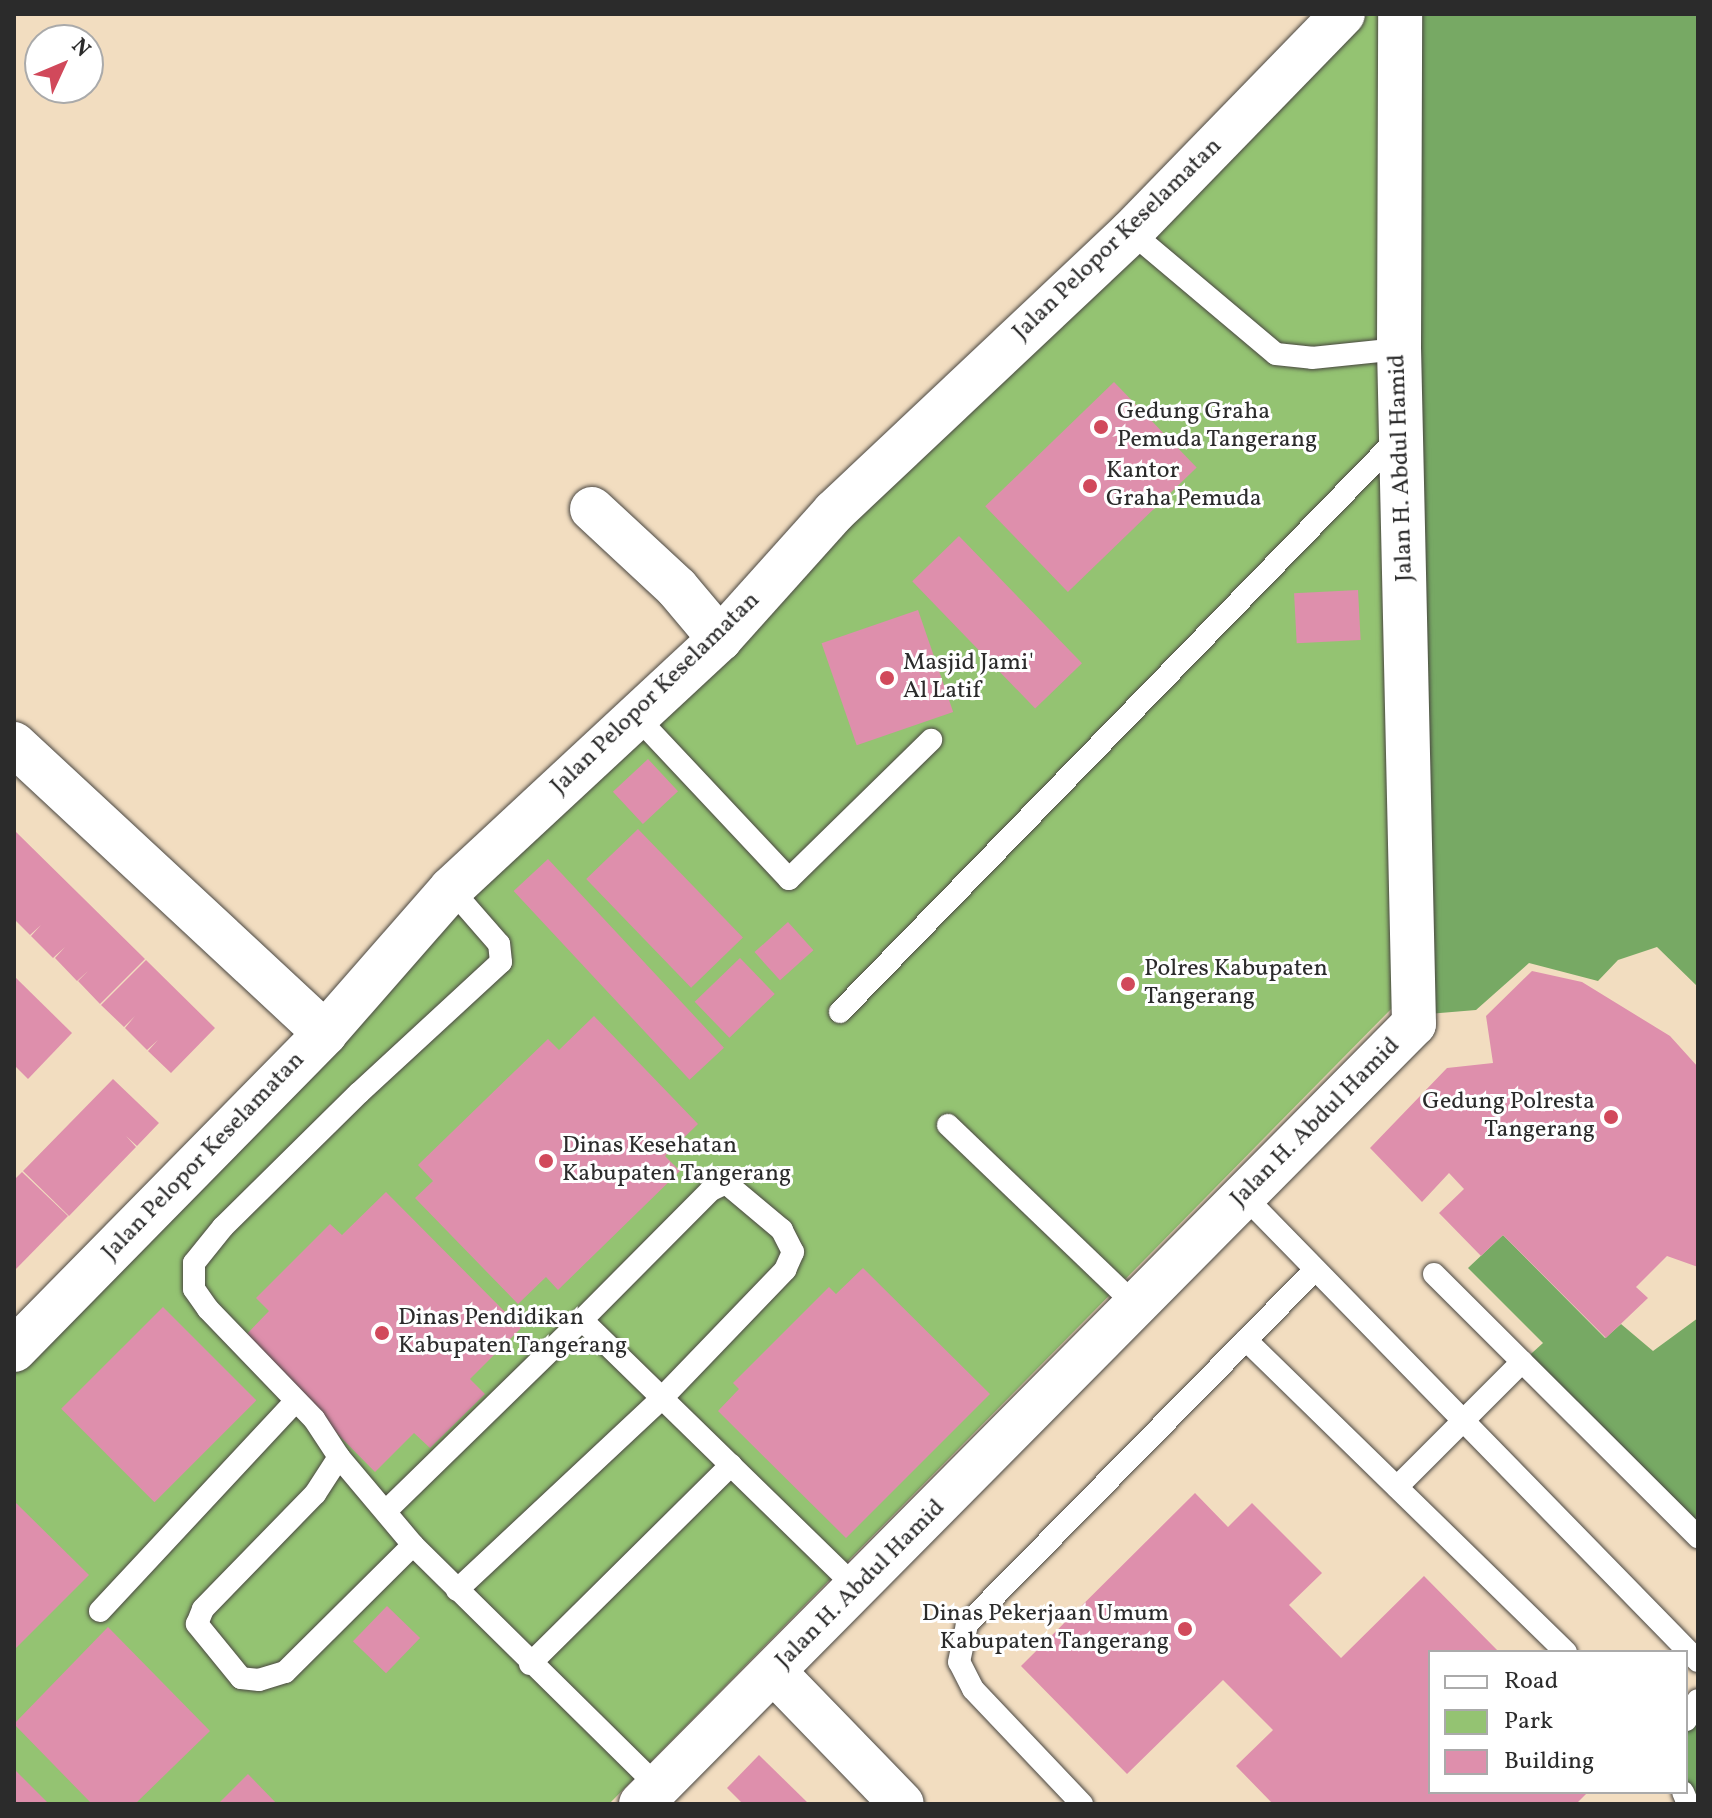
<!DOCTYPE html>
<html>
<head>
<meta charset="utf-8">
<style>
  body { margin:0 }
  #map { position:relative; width:1712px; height:1818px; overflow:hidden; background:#f2ddc0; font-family:Vollkorn,serif }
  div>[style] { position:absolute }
  .green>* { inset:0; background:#94c372 }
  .forest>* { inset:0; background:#77a964 }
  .building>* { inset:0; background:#de8fac; transform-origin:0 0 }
  .roads { filter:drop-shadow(0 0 2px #494641) drop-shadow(0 0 2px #494641) }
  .service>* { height:22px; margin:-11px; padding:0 11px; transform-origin:11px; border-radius:11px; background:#fff }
  .minor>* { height:44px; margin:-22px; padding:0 22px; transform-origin:22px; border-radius:22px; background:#fff }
  .dots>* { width:22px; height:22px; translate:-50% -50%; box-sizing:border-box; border:4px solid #fff; border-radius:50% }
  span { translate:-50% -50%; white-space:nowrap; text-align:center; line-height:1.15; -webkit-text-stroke:6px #fff; paint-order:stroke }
  .street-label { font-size:24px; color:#2b2b2b }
  .poi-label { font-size:24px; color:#2b2b2b }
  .left { translate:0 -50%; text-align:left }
  .right { translate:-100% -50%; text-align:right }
  .frame { position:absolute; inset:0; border:16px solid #2b2b2b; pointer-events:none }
  .legend { position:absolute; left:1428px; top:1650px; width:260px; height:144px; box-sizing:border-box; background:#fff; border:2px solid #aaa; margin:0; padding:10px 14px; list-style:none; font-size:24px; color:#2b2b2b }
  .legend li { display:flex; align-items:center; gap:16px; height:40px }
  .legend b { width:40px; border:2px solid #aaa }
  .north { position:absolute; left:24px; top:24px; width:80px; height:80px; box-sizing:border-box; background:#fff; border:2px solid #aaa; border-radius:50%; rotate:46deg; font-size:22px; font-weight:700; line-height:32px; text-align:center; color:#2b2b2b }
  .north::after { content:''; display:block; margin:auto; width:28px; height:36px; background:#d1495b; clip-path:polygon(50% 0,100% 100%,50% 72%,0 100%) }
</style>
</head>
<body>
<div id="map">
  <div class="green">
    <div style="clip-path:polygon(1341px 14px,1399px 14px,1396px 1004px,609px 1804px,14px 1804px,14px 1342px)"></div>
  </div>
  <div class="forest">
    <div style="clip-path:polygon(1401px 14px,1698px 14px,1698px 987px,1657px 947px,1618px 960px,1598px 981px,1529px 963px,1476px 1010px,1416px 1015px)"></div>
    <div style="clip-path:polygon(1503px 1235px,1605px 1338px,1621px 1324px,1653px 1351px,1698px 1318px,1698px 1537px,1522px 1362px,1543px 1343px,1468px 1268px)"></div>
    <div style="clip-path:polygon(1698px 1700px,1698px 1804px,1686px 1792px,1686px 1720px)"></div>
  </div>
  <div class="building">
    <div style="left:1114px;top:382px;width:119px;height:179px;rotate:46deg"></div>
    <div style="left:959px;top:536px;width:177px;height:65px;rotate:46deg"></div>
    <div style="left:1358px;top:590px;width:50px;height:64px;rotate:87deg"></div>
    <div style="left:918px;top:610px;width:108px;height:102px;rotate:71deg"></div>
    <div style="left:648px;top:759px;width:44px;height:48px;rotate:47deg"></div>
    <div style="left:638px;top:829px;width:151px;height:72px;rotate:46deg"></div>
    <div style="clip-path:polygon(14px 830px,145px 959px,100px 1004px,78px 981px,88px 971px,77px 981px,55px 958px,65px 947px,53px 958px,31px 936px,41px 925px,30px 935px,14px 919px)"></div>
    <div style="left:548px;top:859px;width:258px;height:47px;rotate:47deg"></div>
    <div style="left:788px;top:922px;width:38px;height:45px;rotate:48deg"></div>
    <div style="left:740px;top:958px;width:50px;height:63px;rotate:46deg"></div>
    <div style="clip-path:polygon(146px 960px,215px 1028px,171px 1073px,148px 1051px,158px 1040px,147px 1050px,125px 1028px,135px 1016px,124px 1027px,101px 1005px)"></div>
    <div style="clip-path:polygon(1532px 971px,1582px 982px,1670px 1036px,1698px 1067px,1698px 1267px,1667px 1256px,1636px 1287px,1648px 1298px,1606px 1338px,1503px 1235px,1481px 1256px,1439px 1213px,1464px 1189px,1449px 1173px,1422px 1202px,1370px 1148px,1447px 1068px,1493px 1063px,1486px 1016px)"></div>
    <div style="clip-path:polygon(14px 976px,72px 1033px,28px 1079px,14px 1065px)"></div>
    <div style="clip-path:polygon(594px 1016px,698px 1124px,665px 1156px,680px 1171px,558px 1290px,546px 1277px,518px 1304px,415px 1198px,433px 1181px,418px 1165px,548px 1039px,559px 1050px)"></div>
    <div style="clip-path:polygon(113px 1079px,159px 1123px,137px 1146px,126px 1136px,136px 1147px,69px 1216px,23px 1171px)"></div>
    <div style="clip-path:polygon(22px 1172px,68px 1216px,14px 1271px,14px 1180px)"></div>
    <div style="clip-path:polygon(386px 1192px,521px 1328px,470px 1379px,485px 1394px,430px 1448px,414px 1433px,375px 1472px,243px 1338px,269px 1311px,256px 1298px,330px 1224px,342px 1235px)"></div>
    <div style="clip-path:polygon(863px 1268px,990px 1394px,846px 1538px,718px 1411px,739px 1389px,733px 1383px,829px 1287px,836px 1294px)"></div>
    <div style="left:163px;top:1307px;width:132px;height:144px;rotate:45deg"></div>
    <div style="clip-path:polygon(1195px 1493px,1228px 1527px,1252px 1503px,1322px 1573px,1289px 1605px,1341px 1658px,1424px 1576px,1499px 1652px,1430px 1652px,1430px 1792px,1588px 1792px,1576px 1804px,1273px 1804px,1236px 1766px,1273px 1730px,1223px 1680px,1127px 1774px,1021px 1666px)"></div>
    <div style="clip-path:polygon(14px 1501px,89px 1575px,14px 1650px)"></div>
    <div style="left:387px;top:1606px;width:46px;height:49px;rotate:44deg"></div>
    <div style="clip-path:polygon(108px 1627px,210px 1731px,135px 1804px,92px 1804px,14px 1724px)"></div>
    <div style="clip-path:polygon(759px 1755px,809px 1804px,743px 1804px,727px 1788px)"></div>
    <div style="clip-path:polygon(14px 1769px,49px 1804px,14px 1804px)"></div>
    <div style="clip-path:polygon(248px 1774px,277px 1804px,218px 1804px)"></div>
  </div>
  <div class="roads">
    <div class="service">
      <div style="left:1131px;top:232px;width:189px;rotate:40.1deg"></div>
      <div style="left:1276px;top:354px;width:36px;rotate:6deg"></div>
      <div style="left:1312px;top:358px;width:87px;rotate:-5.9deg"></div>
      <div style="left:635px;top:715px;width:225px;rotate:46.8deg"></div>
      <div style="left:789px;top:879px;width:199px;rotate:-44.4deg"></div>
      <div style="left:840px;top:1012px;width:802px;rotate:-45.81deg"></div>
      <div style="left:948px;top:1125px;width:260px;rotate:43.8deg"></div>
      <div style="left:1244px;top:1196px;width:650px;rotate:45.69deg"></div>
      <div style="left:1434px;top:1274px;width:373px;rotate:44.9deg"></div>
      <div style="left:1246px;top:1340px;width:447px;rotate:44.3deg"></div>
      <div style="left:339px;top:1457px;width:45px;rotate:-123.3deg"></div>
      <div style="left:314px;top:1419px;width:153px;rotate:-133.9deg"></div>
      <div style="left:208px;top:1309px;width:24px;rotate:-125deg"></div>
      <div style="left:194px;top:1289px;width:26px;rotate:-90deg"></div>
      <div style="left:194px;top:1263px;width:46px;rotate:-51.1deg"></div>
      <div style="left:223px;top:1227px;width:191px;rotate:-44.6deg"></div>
      <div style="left:359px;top:1093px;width:193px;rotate:-42.7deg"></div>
      <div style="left:501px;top:962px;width:18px;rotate:-96deg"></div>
      <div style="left:499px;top:944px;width:73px;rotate:-131.1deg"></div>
      <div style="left:1397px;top:1487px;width:177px;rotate:-45deg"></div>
      <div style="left:387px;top:1510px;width:272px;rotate:-44.3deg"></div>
      <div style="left:582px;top:1320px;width:385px;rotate:44.3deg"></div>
      <div style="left:413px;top:1545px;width:180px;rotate:135.2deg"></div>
      <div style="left:285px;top:1672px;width:27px;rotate:163deg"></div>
      <div style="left:259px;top:1680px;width:18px;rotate:-174deg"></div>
      <div style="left:241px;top:1678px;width:70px;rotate:-129.2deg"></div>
      <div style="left:197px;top:1624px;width:16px;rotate:-68deg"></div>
      <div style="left:203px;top:1609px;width:161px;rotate:-45.8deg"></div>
      <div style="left:315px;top:1494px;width:44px;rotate:-57deg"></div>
      <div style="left:339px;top:1457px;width:115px;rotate:49.9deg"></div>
      <div style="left:413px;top:1545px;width:344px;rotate:44.6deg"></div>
      <div style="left:457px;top:1590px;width:281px;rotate:-43.1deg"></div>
      <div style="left:662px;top:1398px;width:178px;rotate:-46.1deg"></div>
      <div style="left:785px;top:1270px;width:20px;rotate:-66deg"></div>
      <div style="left:793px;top:1252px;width:25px;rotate:-117deg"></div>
      <div style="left:782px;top:1230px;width:73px;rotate:-140deg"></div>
      <div style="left:726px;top:1183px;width:17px;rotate:155deg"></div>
      <div style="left:711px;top:1190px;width:183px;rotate:134.8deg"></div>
      <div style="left:100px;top:1611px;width:287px;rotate:-47deg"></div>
      <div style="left:530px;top:1664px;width:283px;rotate:-44.7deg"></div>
      <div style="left:1686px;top:1720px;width:23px;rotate:-59deg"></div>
      <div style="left:1683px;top:1792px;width:13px;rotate:67deg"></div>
      <div style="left:1082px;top:1804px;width:158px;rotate:-133.5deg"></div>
      <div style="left:973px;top:1689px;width:30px;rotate:-117deg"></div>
      <div style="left:959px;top:1662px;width:39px;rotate:-78deg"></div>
      <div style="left:967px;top:1624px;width:495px;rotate:-45.5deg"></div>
    </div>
    <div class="minor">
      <div style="left:592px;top:509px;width:116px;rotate:42.9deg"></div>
      <div style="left:677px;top:588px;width:67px;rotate:49.9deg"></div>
      <div style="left:14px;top:744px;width:425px;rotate:42.9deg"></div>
      <div style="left:14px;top:1350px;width:444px;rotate:-45.5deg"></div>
      <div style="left:325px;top:1033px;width:191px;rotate:-48.8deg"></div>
      <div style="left:451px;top:889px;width:367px;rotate:-42.9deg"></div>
      <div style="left:720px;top:639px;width:171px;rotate:-48.1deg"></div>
      <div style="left:834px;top:512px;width:408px;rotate:-43.3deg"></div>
      <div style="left:1131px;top:232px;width:304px;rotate:-45.8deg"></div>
      <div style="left:775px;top:1673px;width:182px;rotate:45.9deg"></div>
      <div style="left:641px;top:1804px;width:1098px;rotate:-45.26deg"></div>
      <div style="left:1414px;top:1024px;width:675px;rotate:-91.27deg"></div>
      <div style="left:1399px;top:349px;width:335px;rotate:-89.8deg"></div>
    </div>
  </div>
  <div class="dots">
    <div style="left:1101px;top:427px;background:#d1495b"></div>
    <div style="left:1090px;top:486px;background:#d1495b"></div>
    <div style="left:887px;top:678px;background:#d1495b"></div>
    <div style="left:1128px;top:984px;background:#d1495b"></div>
    <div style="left:1611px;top:1117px;background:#d1495b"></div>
    <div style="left:546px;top:1161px;background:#d1495b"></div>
    <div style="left:382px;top:1333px;background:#d1495b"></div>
    <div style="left:1185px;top:1629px;background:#d1495b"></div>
  </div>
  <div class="street-label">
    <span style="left:1118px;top:240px;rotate:-44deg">Jalan Pelopor Keselamatan</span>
    <span style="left:1402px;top:468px;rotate:-92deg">Jalan H. Abdul Hamid</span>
    <span style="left:656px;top:694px;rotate:-44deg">Jalan Pelopor Keselamatan</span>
    <span style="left:1316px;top:1123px;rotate:-45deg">Jalan H. Abdul Hamid</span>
    <span style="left:204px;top:1157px;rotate:-46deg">Jalan Pelopor Keselamatan</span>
    <span style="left:861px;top:1585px;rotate:-45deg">Jalan H. Abdul Hamid</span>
  </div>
  <div class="poi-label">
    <span class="left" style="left:1117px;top:427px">Gedung Graha<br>Pemuda Tangerang</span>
    <span class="left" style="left:1106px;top:486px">Kantor<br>Graha Pemuda</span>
    <span class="left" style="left:903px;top:678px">Masjid Jami'<br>Al Latif</span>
    <span class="left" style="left:1144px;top:984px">Polres Kabupaten<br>Tangerang</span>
    <span class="right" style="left:1595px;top:1117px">Gedung Polresta<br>Tangerang</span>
    <span class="left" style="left:562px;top:1161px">Dinas Kesehatan<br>Kabupaten Tangerang</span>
    <span class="left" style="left:398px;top:1333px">Dinas Pendidikan<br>Kabupaten Tangerang</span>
    <span class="right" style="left:1169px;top:1629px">Dinas Pekerjaan Umum<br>Kabupaten Tangerang</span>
  </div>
  <div class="frame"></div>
  <ul class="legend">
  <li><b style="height:10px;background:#fff"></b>Road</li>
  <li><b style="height:22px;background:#94c372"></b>Park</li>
  <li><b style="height:22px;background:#de8fac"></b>Building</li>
  </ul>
  <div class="north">N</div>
</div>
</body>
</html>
